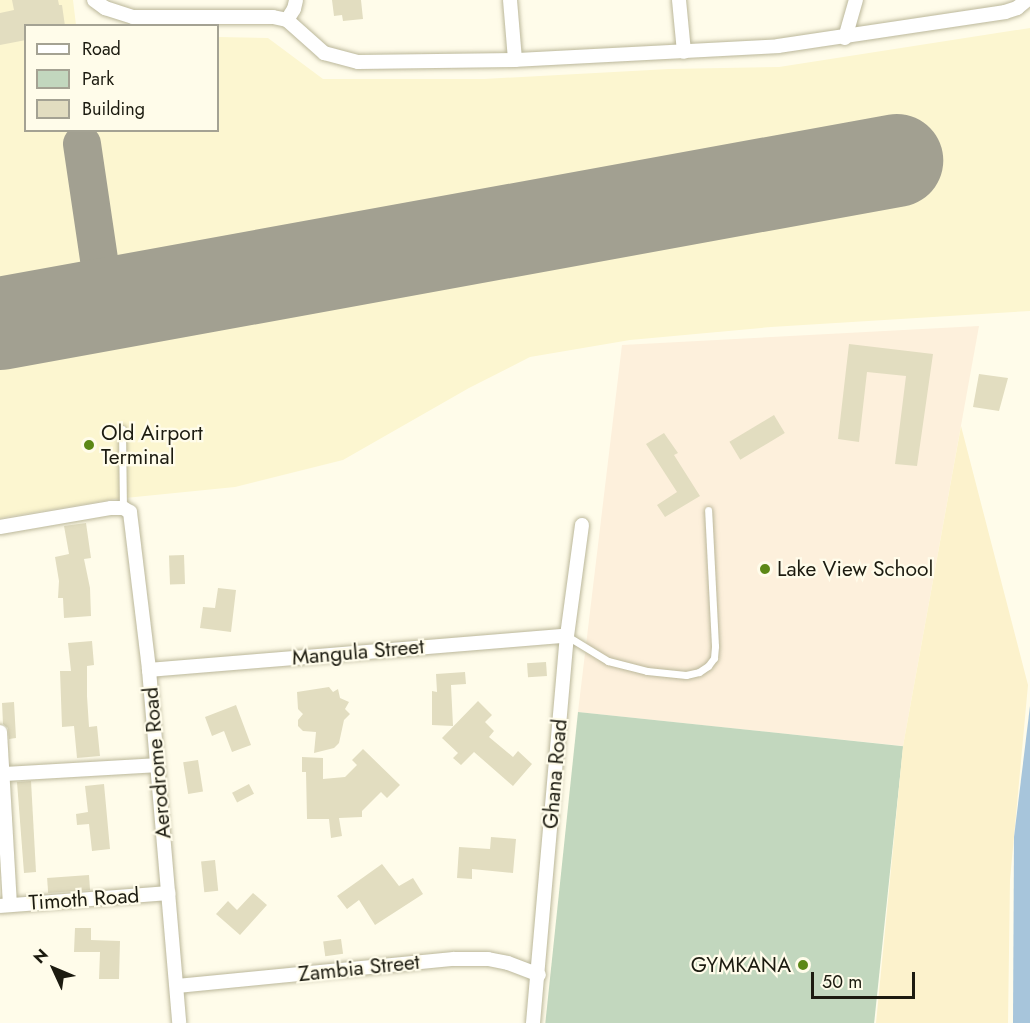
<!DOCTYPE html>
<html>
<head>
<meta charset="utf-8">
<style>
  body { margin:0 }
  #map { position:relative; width:1030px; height:1023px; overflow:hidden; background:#fffcea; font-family:Jost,sans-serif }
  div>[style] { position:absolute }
  .built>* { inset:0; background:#fcf6d0 }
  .education>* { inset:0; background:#fdf0dc }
  .green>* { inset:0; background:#c2d7be; transform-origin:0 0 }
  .sand>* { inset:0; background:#fcf2cc }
  .water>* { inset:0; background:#a7c5db }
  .taxiway>* { height:38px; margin:-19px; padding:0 19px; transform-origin:19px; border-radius:19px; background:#a2a091 }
  .runway>* { height:93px; margin:-46.5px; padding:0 46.5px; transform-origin:46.5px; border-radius:46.5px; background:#a2a091 }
  .building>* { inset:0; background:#e2ddc0; transform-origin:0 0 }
  .roads { filter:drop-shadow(0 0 2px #bbb79a) drop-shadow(0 0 2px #bbb79a) }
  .service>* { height:7px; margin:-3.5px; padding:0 3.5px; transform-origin:3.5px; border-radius:3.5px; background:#fff }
  .minor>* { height:14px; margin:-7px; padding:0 7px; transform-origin:7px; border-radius:7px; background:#fff }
  .dots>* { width:16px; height:16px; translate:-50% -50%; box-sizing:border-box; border:3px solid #fffcea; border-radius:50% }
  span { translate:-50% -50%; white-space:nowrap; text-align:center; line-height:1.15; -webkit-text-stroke:4.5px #fffcea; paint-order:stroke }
  .poi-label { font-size:21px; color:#1c1b10 }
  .left { translate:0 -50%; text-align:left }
  .right { translate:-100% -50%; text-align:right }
  .street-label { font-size:21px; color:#1c1b10 }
  .legend { position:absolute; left:24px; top:24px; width:195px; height:108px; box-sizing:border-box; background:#fffcea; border:2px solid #a4a293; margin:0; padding:8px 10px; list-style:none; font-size:18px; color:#1c1b10 }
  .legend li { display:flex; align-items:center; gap:12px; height:30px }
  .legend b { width:30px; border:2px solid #a4a293 }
  .north { position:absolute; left:24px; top:939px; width:60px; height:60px; -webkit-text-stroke:4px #fffcea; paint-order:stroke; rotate:314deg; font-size:16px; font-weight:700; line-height:24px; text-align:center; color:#1c1b10 }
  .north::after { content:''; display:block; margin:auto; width:21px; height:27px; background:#1c1b10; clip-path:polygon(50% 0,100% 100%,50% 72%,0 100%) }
  .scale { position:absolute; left:811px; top:972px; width:104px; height:27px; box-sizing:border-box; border:3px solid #1c1b10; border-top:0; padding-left:8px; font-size:18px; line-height:21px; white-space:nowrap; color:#1c1b10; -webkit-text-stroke:4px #fffcea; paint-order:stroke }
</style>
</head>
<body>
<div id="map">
  <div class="built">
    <div style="clip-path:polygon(0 0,73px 0,76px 25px,26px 26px,26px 130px,218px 130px,218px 37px,268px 38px,323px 79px,484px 79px,669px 69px,779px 67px,1030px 28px,1030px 311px,771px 327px,630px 340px,530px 357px,469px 388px,343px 460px,235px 487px,115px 499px,0 518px)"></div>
  </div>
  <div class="education">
    <div style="clip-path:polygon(979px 326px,903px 746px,578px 712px,622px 345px)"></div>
  </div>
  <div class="green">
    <div style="left:578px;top:712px;width:327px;height:313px;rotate:6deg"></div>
  </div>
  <div class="sand">
    <div style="clip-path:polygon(961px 426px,1028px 685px,1010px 880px,1008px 1023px,876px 1023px,903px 746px)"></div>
  </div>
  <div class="water">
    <div style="clip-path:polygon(1030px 706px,1030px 1023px,1013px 1023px,1014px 837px)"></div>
  </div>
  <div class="taxiway">
    <div style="left:82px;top:144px;width:136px;rotate:81.6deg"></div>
  </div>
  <div class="runway">
    <div style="left:0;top:323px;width:911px;rotate:-10.31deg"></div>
  </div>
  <div class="building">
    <div style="clip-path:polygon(12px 0,58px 0,59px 5px,62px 5px,65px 26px,26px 26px,26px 40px,0 45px,0 13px,14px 10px)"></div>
    <div style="clip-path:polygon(332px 0,361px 0,363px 19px,343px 21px,342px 15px,334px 16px)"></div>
    <div style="clip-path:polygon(849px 344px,933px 354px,917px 466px,895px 464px,906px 376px,867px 372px,859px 442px,838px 439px)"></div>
    <div style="clip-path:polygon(979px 374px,1008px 378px,999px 411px,973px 407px)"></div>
    <div style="left:774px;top:415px;width:21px;height:52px;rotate:59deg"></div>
    <div style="clip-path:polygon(664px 433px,678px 453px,674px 455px,700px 496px,665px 517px,657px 505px,677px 492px,646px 444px)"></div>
    <div style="clip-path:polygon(86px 523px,91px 558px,84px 559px,90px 588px,91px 616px,64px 618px,63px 598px,58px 598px,59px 581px,55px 557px,69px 554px,64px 526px)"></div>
    <div style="left:184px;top:555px;width:29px;height:15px;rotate:88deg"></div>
    <div style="clip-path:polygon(218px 588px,236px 590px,231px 632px,200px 628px,203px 607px,215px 608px)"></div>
    <div style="clip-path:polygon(92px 641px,94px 665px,87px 666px,87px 696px,89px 727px,97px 726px,100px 756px,77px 758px,74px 726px,62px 727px,60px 671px,71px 671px,68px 643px)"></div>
    <div style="left:546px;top:662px;width:14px;height:19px;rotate:86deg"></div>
    <div style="clip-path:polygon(465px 672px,466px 684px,451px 685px,453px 726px,432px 725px,432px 691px,437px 692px,436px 674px)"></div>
    <div style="clip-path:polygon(329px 687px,333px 692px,338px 689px,340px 698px,349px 702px,345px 709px,350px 714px,344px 720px,339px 743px,334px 748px,314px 753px,316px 732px,303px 731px,298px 726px,298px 720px,303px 714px,298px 709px,297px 692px)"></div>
    <div style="clip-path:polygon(478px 701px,492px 715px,485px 722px,494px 731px,489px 737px,513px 757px,518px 751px,532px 764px,513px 786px,474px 752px,461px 765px,453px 758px,458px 753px,442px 738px)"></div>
    <div style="clip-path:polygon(14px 702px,16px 738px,9px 739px,8px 728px,3px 724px,2px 703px)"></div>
    <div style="clip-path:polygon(236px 705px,251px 745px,232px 752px,224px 731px,212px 736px,205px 717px)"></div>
    <div style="clip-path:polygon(363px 749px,400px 785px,387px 798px,381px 792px,362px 811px,362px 817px,339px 818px,342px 836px,331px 838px,329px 819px,307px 819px,306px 772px,302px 772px,302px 757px,323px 758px,323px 779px,345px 777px,357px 765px,352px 760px)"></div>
    <div style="left:198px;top:760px;width:32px;height:15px;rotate:81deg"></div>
    <div style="clip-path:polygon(31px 781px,36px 872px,24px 873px,17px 782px)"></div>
    <div style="clip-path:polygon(104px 784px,110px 849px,92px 851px,89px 824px,77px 825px,76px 814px,88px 812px,85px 786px)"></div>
    <div style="left:249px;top:784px;width:11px;height:19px;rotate:63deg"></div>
    <div style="clip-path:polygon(491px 837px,516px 839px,513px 873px,472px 869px,472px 879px,457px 878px,459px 847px,490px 849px)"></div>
    <div style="left:215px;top:860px;width:31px;height:14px;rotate:84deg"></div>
    <div style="clip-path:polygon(382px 864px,399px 886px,413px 878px,423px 894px,375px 925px,359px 900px,347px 909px,337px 896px)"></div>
    <div style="left:89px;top:875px;width:15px;height:42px;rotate:86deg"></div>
    <div style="clip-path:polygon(253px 893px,267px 905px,240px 935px,216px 914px,228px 901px,237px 910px)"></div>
    <div style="clip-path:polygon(75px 928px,91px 928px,91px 940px,120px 941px,119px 979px,99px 979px,100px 952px,74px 952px)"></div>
    <div style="left:341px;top:939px;width:15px;height:18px;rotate:82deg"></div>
  </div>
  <div class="roads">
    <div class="service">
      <div style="left:122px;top:429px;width:79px;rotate:89.3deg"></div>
      <div style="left:567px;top:636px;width:48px;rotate:31.4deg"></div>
      <div style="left:608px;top:661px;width:40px;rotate:14.4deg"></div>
      <div style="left:647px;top:671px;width:39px;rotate:6deg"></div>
      <div style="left:686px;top:675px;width:13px;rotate:-13deg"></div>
      <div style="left:699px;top:672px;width:11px;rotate:-34deg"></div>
      <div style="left:708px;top:666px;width:10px;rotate:-53deg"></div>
      <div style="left:714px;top:658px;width:12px;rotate:-85deg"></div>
      <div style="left:715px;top:646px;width:136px;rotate:-92.9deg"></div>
    </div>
    <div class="minor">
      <div style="left:94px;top:0;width:14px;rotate:36deg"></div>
      <div style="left:105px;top:8px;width:29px;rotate:18deg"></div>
      <div style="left:133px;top:17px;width:140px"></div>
      <div style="left:273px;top:17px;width:14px;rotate:12deg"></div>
      <div style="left:287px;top:20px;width:50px;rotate:41.7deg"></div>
      <div style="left:324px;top:53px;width:35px;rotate:15deg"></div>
      <div style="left:358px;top:62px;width:157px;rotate:-0.7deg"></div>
      <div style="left:515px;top:60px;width:263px;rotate:-3deg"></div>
      <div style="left:778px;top:46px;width:230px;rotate:-8.5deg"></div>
      <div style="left:1005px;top:12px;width:13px;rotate:-18deg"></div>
      <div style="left:1017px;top:8px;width:13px;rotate:-39deg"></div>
      <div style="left:510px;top:0;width:60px;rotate:85.2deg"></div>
      <div style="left:679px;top:0;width:52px;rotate:84.5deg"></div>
      <div style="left:287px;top:20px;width:13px;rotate:-58deg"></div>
      <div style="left:294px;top:9px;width:9px;rotate:-77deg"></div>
      <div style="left:845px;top:38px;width:40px;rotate:-74deg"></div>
      <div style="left:0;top:527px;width:113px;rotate:-9.7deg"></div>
      <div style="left:111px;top:508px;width:12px"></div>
      <div style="left:123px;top:508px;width:8px;rotate:30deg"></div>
      <div style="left:130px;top:512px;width:159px;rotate:83.1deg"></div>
      <div style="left:149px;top:670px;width:354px;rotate:85.1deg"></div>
      <div style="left:149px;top:670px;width:419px;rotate:-4.7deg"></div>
      <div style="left:0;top:732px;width:173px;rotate:86.7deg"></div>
      <div style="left:3px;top:774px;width:154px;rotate:-3.3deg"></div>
      <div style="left:0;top:906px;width:169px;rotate:-4.4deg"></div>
      <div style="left:177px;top:986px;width:278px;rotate:-5.6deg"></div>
      <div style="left:454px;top:959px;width:34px"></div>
      <div style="left:488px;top:959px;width:20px;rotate:11deg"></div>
      <div style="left:508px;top:963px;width:33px;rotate:21deg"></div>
      <div style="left:533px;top:1023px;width:388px;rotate:-85deg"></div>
      <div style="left:567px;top:636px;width:112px;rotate:-82.3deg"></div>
    </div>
  </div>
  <div class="dots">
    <div style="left:89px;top:445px;background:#5c8816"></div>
    <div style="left:765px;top:569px;background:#5c8816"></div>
    <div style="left:803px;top:965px;background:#5c8816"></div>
  </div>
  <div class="poi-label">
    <span class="left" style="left:101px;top:445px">Old Airport<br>Terminal</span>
    <span class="left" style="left:777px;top:569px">Lake View School</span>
    <span class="right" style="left:791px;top:965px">GYMKANA</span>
  </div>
  <div class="street-label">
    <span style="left:358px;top:652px;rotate:-5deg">Mangula Street</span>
    <span style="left:157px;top:763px;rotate:-95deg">Aerodrome Road</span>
    <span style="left:555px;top:774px;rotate:-85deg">Ghana Road</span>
    <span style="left:84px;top:899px;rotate:-4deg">Timoth Road</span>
    <span style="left:359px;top:968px;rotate:-6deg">Zambia Street</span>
  </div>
  <ul class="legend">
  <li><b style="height:8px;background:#fff"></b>Road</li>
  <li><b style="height:16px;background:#c2d7be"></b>Park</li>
  <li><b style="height:16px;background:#e2ddc0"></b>Building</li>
  </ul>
  <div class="north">N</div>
  <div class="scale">50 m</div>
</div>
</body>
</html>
